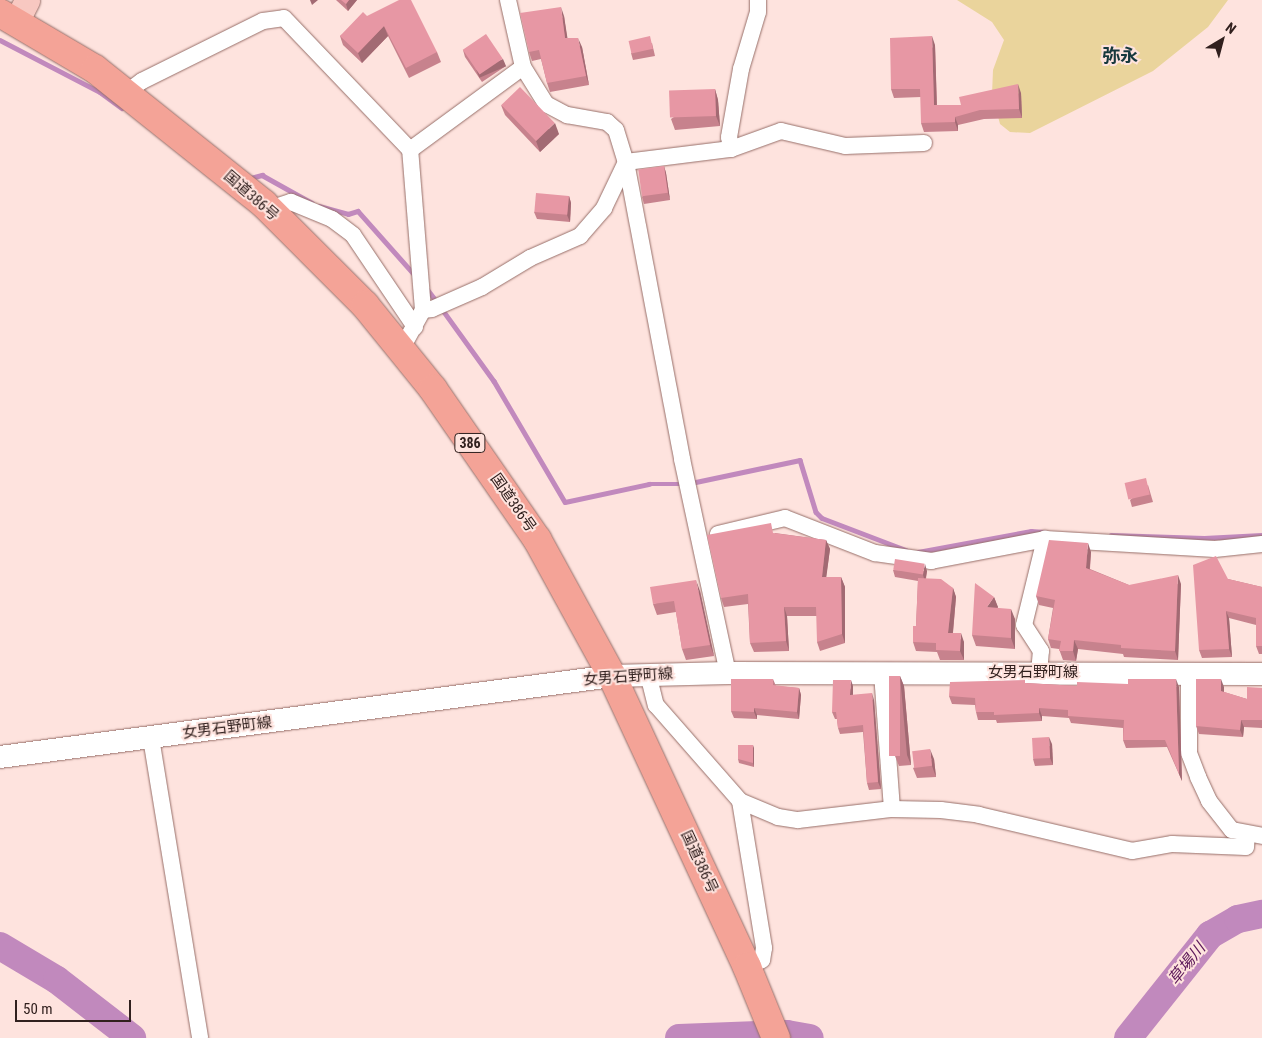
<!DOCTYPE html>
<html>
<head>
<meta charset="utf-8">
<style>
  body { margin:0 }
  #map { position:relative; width:1262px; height:1038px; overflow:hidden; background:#fee3de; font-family:"Roboto Condensed","Noto Sans JP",sans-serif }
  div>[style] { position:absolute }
  .green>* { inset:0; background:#ead49c }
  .stream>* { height:4.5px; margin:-2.25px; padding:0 2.25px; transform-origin:2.25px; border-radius:2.25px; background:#c189bd }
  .river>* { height:28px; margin:-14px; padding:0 14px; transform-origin:14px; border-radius:14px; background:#c189bd }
  .roads { filter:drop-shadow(0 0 1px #976f69) drop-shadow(0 0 1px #976f69) }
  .street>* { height:16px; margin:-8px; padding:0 8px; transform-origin:8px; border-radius:8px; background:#fff }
  .secondary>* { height:22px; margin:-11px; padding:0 11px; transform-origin:11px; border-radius:11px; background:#fff }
  .primary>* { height:25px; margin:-12.5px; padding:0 12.5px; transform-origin:12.5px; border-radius:12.5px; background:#f8c8c1 }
  .highway>* { height:28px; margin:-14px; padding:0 14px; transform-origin:14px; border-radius:14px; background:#f4a397 }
  .wall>* { inset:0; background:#c7828d }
  .shaded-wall>* { inset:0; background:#a26a73; transform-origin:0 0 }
  .building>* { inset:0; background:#e797a4; transform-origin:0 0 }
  span { translate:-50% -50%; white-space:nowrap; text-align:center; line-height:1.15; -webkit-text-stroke:4px #fee3de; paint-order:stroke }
  .shield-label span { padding:1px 4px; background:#fee3de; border:1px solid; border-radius:4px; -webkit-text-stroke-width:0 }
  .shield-label { font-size:14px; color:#31201e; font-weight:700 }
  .street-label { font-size:15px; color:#31201e }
  .water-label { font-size:16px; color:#5a1658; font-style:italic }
  .quarter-label { font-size:18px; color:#16383d; font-weight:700 }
  .north { position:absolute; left:1197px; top:15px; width:50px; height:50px; -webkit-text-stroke:4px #fee3de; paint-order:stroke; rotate:37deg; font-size:14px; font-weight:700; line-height:20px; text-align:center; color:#31201e }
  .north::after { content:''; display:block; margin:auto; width:18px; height:22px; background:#31201e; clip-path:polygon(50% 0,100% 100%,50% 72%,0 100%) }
  .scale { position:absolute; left:15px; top:1000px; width:116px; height:22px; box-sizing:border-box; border:2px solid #31201e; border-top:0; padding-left:6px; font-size:15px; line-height:18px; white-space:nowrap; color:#31201e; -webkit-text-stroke:4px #fee3de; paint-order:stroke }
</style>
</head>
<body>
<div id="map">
  <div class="green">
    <div style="clip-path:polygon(957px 0,1228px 0,1208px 27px,1153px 71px,1030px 133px,1010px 132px,1000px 124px,992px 94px,993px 70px,1004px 40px,992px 22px)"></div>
  </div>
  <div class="stream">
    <div style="left:0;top:40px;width:113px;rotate:27.5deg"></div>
    <div style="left:100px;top:92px;width:27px;rotate:36deg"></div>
    <div style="left:247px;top:179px;width:16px;rotate:-15deg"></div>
    <div style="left:262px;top:175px;width:57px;rotate:29.2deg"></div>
    <div style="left:319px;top:206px;width:30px;rotate:15deg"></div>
    <div style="left:348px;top:214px;width:10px;rotate:-17deg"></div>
    <div style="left:358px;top:211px;width:84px;rotate:48.4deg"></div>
    <div style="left:427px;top:289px;width:18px;rotate:52deg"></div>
    <div style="left:442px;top:309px;width:89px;rotate:54.2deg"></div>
    <div style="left:494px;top:381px;width:140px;rotate:59.6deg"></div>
    <div style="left:565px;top:502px;width:86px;rotate:-12.1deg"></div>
    <div style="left:649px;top:484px;width:34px"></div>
    <div style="left:691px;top:483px;width:111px;rotate:-11.9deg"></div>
    <div style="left:800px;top:460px;width:54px;rotate:72.9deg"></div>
    <div style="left:816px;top:512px;width:8px;rotate:45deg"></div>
    <div style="left:822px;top:518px;width:90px;rotate:20.9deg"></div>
    <div style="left:1111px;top:535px;width:93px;rotate:1.8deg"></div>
    <div style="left:1204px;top:538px;width:58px;rotate:-3deg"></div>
    <div style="left:918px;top:552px;width:115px;rotate:-10.5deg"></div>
    <div style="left:1031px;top:531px;width:13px;rotate:4deg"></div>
  </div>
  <div class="river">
    <div style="left:0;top:946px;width:66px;rotate:30.8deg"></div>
    <div style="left:57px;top:980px;width:95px;rotate:37.7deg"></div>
    <div style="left:679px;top:1038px;width:108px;rotate:-2.1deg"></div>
    <div style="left:787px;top:1034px;width:23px;rotate:10deg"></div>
    <div style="left:1128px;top:1038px;width:132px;rotate:-51.5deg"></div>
    <div style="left:1210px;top:935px;width:32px;rotate:-30deg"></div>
    <div style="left:1238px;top:919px;width:25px;rotate:-12deg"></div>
  </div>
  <div class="roads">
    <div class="street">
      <div style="left:508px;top:0;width:69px;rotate:77.4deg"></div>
      <div style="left:523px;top:67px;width:44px;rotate:58.1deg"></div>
      <div style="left:546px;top:104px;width:24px;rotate:28deg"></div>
      <div style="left:567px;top:115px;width:41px;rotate:9.9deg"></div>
      <div style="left:607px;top:122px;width:12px;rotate:42deg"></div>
      <div style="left:616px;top:130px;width:34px;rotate:73deg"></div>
      <div style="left:626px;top:162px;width:302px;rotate:79.3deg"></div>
      <div style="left:682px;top:459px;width:219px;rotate:77.9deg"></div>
      <div style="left:126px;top:93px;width:20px;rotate:-37deg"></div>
      <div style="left:142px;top:81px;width:135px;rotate:-26.4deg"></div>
      <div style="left:263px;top:21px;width:21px;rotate:-8deg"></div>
      <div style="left:284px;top:18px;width:182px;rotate:46.3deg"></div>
      <div style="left:410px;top:150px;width:140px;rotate:-36.3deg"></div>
      <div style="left:731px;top:149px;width:12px;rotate:-99deg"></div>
      <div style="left:729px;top:137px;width:69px;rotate:-80deg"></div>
      <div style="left:741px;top:69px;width:59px;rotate:-73.4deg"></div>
      <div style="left:758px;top:12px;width:12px;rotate:-90deg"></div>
      <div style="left:626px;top:162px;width:106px;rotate:-7.1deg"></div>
      <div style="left:731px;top:149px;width:53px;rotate:-19.8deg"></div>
      <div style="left:781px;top:131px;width:66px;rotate:13.2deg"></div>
      <div style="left:845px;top:146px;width:79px;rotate:-2.2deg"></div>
      <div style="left:269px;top:209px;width:23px;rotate:-18deg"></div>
      <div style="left:291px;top:202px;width:44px;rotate:22.5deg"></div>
      <div style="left:332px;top:219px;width:26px;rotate:37deg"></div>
      <div style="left:353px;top:235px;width:111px;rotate:56deg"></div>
      <div style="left:423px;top:310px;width:9px;rotate:-6deg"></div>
      <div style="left:432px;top:309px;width:55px;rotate:-23.7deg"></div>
      <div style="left:482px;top:287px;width:56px;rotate:-31.1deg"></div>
      <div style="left:530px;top:258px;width:55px;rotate:-23.7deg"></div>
      <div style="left:580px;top:236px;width:37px;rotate:-49deg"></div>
      <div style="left:604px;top:208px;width:51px;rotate:-64.4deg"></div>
      <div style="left:401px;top:350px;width:46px;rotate:-61.2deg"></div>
      <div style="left:423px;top:310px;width:161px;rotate:-94.6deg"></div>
      <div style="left:718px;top:534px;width:69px;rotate:-13.4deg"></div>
      <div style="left:785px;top:518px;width:97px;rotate:21.3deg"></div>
      <div style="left:875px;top:553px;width:57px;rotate:8.1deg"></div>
      <div style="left:931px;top:561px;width:116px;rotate:-10.9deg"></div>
      <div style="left:1045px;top:539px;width:170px;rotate:3.4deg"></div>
      <div style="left:1215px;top:549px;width:47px;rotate:-6.1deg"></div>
      <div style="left:882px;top:673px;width:136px;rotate:85.8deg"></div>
      <div style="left:1039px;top:673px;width:22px;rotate:-85deg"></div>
      <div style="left:1041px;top:651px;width:31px;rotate:-123deg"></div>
      <div style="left:1024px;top:625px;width:89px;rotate:-76.3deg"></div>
      <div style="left:648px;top:674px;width:32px;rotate:76deg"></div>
      <div style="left:656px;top:705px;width:128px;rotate:48.8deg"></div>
      <div style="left:740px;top:801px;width:149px;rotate:80.7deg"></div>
      <div style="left:764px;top:948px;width:12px;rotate:99deg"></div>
      <div style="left:762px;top:960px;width:17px;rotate:155deg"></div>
      <div style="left:1189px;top:674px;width:79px;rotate:90deg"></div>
      <div style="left:1189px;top:753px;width:26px;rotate:69deg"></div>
      <div style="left:1198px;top:777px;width:26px;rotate:65deg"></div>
      <div style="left:1209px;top:801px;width:37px;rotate:52deg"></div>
      <div style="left:1232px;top:830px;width:31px;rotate:11deg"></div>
      <div style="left:151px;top:738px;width:304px;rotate:80.7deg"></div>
      <div style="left:740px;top:801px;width:41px;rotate:22.8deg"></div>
      <div style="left:778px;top:817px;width:20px;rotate:9deg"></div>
      <div style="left:798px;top:820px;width:95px;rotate:-6.7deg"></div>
      <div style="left:892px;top:809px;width:49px;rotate:1.2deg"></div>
      <div style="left:941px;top:810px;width:38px;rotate:7deg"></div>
      <div style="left:979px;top:815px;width:157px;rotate:13.2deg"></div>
      <div style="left:1132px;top:851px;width:41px;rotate:-9.9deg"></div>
      <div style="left:1172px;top:844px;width:74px;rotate:2.3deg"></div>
      <div style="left:1246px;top:847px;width:13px;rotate:-86deg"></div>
    </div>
    <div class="secondary">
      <div style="left:0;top:757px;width:617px;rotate:-7.54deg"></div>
      <div style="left:612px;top:676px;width:116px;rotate:-1.5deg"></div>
      <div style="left:728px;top:673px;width:534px;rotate:0.11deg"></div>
    </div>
    <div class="primary">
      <div style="left:17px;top:20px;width:22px;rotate:-63deg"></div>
    </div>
    <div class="highway">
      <div style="left:0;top:13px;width:110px;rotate:30.5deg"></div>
      <div style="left:95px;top:69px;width:216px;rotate:38.6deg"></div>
      <div style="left:264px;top:204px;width:143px;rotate:45deg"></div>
      <div style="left:365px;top:305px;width:108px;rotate:51deg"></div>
      <div style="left:433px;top:389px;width:183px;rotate:55.3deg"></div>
      <div style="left:537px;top:539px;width:156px;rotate:61.3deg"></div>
      <div style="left:612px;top:676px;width:321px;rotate:65.1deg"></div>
      <div style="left:747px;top:967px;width:77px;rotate:67.8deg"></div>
    </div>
  </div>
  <div class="wall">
    <div style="clip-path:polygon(336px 0,357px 0,348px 11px)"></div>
    <div style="clip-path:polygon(367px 16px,437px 52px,441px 62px,409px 78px,388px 36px,362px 63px,343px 45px,340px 36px)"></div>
    <div style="clip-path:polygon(564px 16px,567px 38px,582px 47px,589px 85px,550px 92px,547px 83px,541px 59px,532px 61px,529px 52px)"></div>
    <div style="clip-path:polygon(652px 43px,655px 56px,633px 60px,631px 53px)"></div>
    <div style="clip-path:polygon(935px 45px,937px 105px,961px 105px,1021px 93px,1022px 118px,984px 119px,958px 125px,958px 131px,924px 132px,921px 123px,921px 97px,894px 98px,891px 89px)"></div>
    <div style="clip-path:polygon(463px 50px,506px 66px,482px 82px,465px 57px)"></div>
    <div style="clip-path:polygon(715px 89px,718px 100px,720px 126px,675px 130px,671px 119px)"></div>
    <div style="clip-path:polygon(501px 105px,559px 134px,540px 152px,505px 115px)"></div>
    <div style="clip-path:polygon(664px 166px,666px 173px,670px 200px,644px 204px,642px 197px)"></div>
    <div style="clip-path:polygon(569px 196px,571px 203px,570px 222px,537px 219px,534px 212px)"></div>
    <div style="clip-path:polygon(1148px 485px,1153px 502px,1132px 507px,1130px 500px)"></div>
    <div style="clip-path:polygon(775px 533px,826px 540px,830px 549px,826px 577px,841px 577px,845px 587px,845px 643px,820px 651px,817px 642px,817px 616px,787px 616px,789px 651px,754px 652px,750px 643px,748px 604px,724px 607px,721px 598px)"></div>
    <div style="clip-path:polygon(1091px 552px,1090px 569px,1129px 585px,1181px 584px,1178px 660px,1124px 657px,1123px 654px,1078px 649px,1076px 661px,1063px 660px,1059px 649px,1051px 648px,1048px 639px,1053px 608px,1039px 605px,1036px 596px)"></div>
    <div style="clip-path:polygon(893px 570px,927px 571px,926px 579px,953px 588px,956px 597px,953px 633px,964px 642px,964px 660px,940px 660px,937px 652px,916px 651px,913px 642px,916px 626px,918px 581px,895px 577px)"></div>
    <div style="clip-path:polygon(1228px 579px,1262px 587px,1262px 654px,1259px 654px,1256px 646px,1256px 625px,1229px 618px,1232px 657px,1202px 658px,1199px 650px)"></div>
    <div style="clip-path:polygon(700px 591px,714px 656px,686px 660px,682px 649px,676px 612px,657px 615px,653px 604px)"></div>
    <div style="clip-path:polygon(994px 597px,998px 608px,1015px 619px,1015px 649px,976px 646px,972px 635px)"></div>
    <div style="clip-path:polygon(900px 676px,904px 686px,911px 765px,899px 766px,895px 756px)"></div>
    <div style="clip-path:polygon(773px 679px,776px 686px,799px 688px,801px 695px,799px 719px,757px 715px,757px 719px,734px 718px,731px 711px)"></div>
    <div style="clip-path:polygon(1027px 683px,1077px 686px,1179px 687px,1182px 781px,1167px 747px,1126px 748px,1123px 740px,1123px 728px,1071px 723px,1069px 718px,1042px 716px,1042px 721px,997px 723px,996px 720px,978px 720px,976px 712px,975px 705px,952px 704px,949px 696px)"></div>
    <div style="clip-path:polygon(853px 686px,853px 695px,874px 700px,881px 789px,869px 790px,867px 783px,863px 732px,840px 734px,838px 728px,837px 719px,835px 719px,832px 712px)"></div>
    <div style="clip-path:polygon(1224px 687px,1224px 692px,1247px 699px,1262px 688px,1262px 728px,1244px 727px,1243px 737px,1199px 734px,1196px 726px)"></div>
    <div style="clip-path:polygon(1052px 744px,1053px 765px,1035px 766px,1033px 759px)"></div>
    <div style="clip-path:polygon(754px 748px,754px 767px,739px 763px,738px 759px)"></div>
    <div style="clip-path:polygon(934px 759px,936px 777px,917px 778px,913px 768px)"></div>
  </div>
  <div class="shaded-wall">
    <div style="clip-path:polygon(310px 0,318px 0,312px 5px)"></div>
    <div style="clip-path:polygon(349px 0,357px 0,348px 11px,346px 4px)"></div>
    <div style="clip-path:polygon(561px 7px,564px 16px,569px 48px,565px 38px)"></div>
    <div style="clip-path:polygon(384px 26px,388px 36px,362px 63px,358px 53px)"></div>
    <div style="clip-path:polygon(932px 36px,935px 45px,937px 114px,934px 105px)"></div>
    <div style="clip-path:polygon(578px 38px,582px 47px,589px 85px,586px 76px)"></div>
    <div style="left:503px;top:59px;width:8px;height:29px;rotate:67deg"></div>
    <div style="clip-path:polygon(1018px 84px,1021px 93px,1022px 118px,1019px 109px)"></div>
    <div style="clip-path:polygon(715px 89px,718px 100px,720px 126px,716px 116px)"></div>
    <div style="clip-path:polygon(955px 117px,958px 125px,958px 131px,955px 122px)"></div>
    <div style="clip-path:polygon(555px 123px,559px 134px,540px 152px,536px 141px)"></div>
    <div style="clip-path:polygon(664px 166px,666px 173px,670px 200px,668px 193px)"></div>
    <div style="clip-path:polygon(569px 196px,571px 203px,570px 222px,567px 215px)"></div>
    <div style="clip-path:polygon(826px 540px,830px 549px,825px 587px,822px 577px)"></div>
    <div style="clip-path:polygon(1088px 543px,1091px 552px,1089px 577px,1086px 568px)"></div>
    <div style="clip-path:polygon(925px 564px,927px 571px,925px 582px,923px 575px)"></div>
    <div style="clip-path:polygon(1178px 575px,1181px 584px,1178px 660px,1175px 651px)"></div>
    <div style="clip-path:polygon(841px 577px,845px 587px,845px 643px,842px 634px)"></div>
    <div style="clip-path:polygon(696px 580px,700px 591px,714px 656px,710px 645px)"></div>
    <div style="clip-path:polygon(953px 588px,956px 597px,952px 642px,948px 633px)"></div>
    <div style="clip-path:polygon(994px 597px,998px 607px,991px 617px,987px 607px)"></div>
    <div style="clip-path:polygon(784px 607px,787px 616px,789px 651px,786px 641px)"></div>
    <div style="clip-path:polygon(1011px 609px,1015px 619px,1015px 649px,1011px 638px)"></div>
    <div style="clip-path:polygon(1226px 611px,1229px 618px,1232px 657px,1229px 649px)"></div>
    <div style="clip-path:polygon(961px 633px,964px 642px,964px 660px,960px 651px)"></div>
    <div style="clip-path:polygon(1074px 640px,1078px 649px,1076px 661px,1073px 651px)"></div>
    <div style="clip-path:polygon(900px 676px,904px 686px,911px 765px,907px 755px)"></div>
    <div style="clip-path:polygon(1176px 679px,1179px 687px,1182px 781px,1179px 774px)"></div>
    <div style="clip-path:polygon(1221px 679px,1224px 687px,1224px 699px,1221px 691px)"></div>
    <div style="clip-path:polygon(851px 680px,853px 686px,853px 702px,850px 695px)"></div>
    <div style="clip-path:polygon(799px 688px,801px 695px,799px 719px,797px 712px)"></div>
    <div style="clip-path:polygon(872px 693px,874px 700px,881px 789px,878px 782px)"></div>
    <div style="clip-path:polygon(754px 708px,757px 715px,757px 719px,754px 712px)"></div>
    <div style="clip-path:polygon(1039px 708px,1042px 716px,1042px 721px,1039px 713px)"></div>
    <div style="clip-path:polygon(1241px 720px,1244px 727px,1243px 737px,1240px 730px)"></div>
    <div style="clip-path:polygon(1049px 737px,1052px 744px,1053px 765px,1050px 758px)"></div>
    <div style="clip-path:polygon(753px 745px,754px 748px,754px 767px,753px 763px)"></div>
    <div style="clip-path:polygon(930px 749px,934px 759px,936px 777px,932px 766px)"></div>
  </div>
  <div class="building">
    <div style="clip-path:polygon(341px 0,349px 0,346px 4px)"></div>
    <div style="clip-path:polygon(399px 0,411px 0,437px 52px,406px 68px,384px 26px,358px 53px,340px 36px,363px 12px,367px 16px)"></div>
    <div style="clip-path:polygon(561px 7px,565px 38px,578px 38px,586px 76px,547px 83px,539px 50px,529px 52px,520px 13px)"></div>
    <div style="left:486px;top:34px;width:30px;height:28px;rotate:56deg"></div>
    <div style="left:650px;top:36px;width:13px;height:22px;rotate:77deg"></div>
    <div style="clip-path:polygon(932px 36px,934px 105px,961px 105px,959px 97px,1018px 84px,1019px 109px,980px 110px,955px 117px,955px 122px,921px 123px,920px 89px,891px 89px,890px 38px)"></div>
    <div style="left:520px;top:87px;width:50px;height:26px;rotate:46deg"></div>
    <div style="left:715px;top:89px;width:27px;height:46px;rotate:88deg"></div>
    <div style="left:664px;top:166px;width:27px;height:26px;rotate:82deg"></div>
    <div style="left:536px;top:193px;width:33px;height:19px;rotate:5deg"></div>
    <div style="left:1146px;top:478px;width:17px;height:22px;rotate:77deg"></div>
    <div style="clip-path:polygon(771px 523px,773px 533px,826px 540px,822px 577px,841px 577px,842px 634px,817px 642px,816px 607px,784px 607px,786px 641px,750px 643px,748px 594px,721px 598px,707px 535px)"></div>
    <div style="clip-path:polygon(1049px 540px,1088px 543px,1086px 568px,1129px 585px,1178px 575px,1175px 651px,1121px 648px,1121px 645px,1074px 640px,1073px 651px,1059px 651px,1061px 641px,1048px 639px,1055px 600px,1036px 596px)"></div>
    <div style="clip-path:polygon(1216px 556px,1228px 579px,1262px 587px,1262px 646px,1256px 646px,1256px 618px,1226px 611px,1229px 649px,1199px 650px,1193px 565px)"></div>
    <div style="left:895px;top:559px;width:30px;height:11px;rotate:9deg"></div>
    <div style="clip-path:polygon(918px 578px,941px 579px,953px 588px,948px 633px,961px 633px,960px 651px,936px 650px,936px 643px,913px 642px,913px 626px,916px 626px)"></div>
    <div style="clip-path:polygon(696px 580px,710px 645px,682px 649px,674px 601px,653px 604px,650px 587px)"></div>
    <div style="clip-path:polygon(975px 583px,994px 597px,987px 607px,1011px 609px,1011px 638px,972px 635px)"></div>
    <div style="left:889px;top:676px;width:11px;height:80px"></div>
    <div style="clip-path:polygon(731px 679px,773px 679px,773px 685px,799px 688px,797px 712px,754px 708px,754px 712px,731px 711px)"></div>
    <div style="clip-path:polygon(1128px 679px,1176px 679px,1179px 774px,1165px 740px,1123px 740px,1124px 720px,1068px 716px,1068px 710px,1039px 708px,1039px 713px,994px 715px,994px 712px,976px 712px,975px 698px,949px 696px,950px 682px,1025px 680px,1025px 683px,1077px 686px,1077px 682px,1128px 684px)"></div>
    <div style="clip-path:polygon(1196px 679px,1221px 679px,1221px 691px,1247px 699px,1247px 687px,1262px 688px,1262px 720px,1241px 720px,1240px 730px,1196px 726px)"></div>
    <div style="clip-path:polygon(833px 680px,851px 680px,850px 695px,872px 693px,878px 782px,867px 783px,863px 725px,838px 728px,836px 712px,832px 712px)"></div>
    <div style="left:1049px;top:737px;width:21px;height:17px;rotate:87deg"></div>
    <div style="clip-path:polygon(738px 745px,753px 745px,753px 763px,738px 759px)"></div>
    <div style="left:930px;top:749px;width:17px;height:18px;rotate:83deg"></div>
  </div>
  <div class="shield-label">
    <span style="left:470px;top:443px">386</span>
  </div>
  <div class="street-label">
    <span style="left:251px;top:196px;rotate:41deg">国道386号</span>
    <span style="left:513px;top:503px;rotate:55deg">国道386号</span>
    <span style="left:1033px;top:673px">女男石野町線</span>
    <span style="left:628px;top:677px;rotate:-4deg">女男石野町線</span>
    <span style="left:227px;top:728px;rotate:-7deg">女男石野町線</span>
    <span style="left:699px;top:862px;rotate:65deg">国道386号</span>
  </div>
  <div class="water-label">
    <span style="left:1187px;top:964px;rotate:-51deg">草場川</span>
  </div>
  <div class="quarter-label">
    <span style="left:1120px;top:56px">弥永</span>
  </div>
  <div class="north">N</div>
  <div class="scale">50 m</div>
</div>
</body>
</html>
